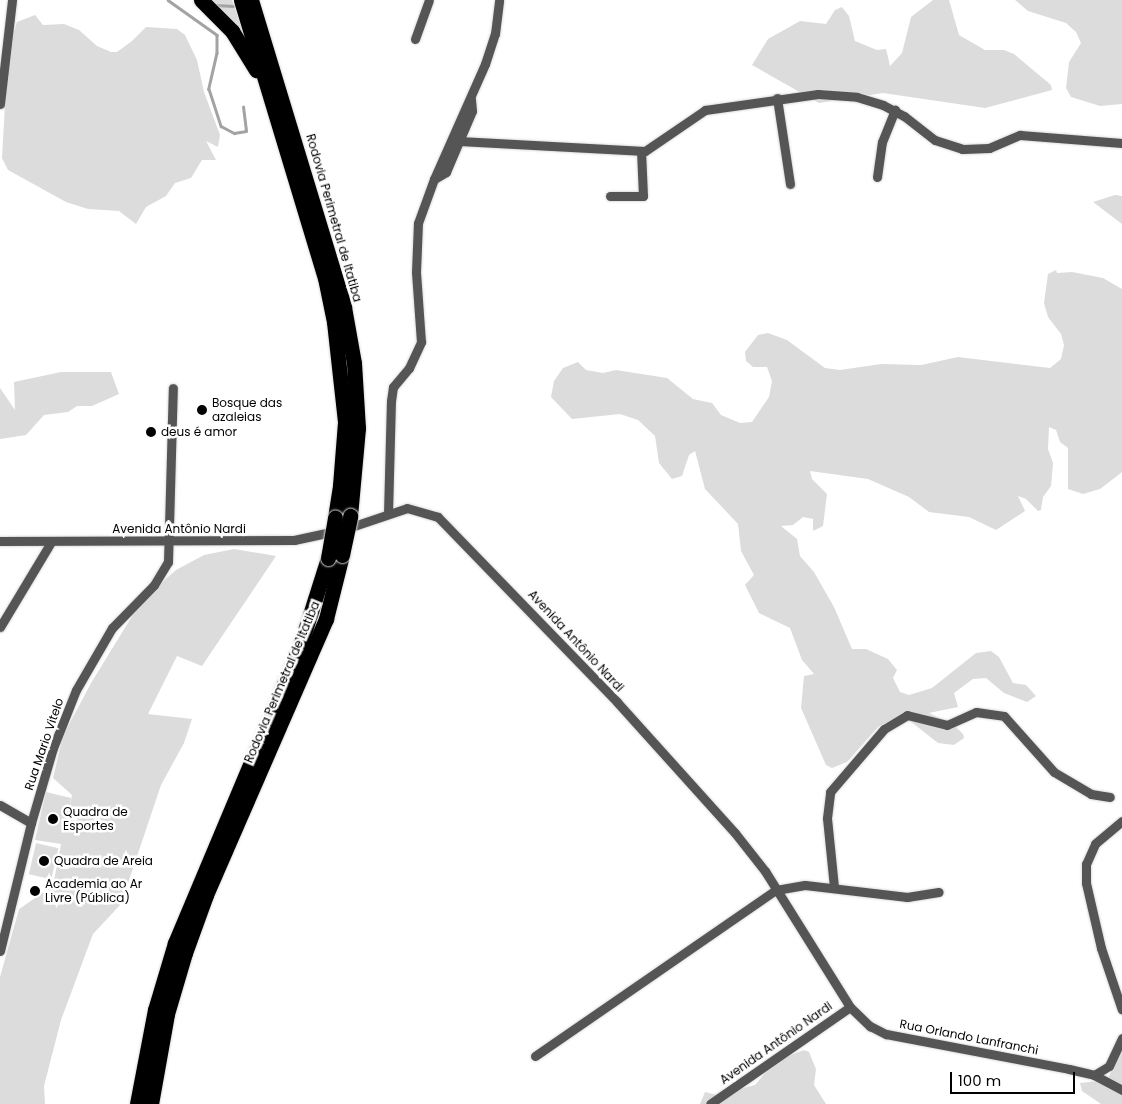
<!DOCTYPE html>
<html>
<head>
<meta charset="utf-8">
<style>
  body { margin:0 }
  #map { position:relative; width:1122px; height:1104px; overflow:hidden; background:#fff; font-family:Poppins,sans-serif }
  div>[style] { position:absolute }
  .green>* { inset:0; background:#dcdcdc; transform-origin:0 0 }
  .stream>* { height:2.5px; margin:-1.25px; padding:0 1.25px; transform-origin:1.25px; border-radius:1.25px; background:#a3a3a3 }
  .roads { filter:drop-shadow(0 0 1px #dbdbdb) drop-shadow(0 0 1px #dbdbdb) }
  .street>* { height:9px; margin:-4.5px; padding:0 4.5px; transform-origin:4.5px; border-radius:4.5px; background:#555 }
  .highway>* { height:15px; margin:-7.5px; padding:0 7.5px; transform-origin:7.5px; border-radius:7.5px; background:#000 }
  .bridges { filter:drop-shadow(0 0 1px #dbdbdb) drop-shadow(0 0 1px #dbdbdb) }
  .highway-bridge>* { height:15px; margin:-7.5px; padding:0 7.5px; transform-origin:7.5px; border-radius:7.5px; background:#000 }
  .dots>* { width:14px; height:14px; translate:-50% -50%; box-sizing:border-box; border:2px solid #fff; border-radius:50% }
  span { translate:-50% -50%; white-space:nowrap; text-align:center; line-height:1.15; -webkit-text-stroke:5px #fff; paint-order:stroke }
  .street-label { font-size:12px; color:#000 }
  .poi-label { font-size:12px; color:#000 }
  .left { translate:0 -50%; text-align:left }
  .scale { position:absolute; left:950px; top:1072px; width:125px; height:22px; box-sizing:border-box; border:2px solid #000; border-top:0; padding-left:6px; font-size:15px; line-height:18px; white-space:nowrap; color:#000; -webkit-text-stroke:4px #fff; paint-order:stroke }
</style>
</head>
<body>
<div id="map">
  <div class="green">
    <div style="clip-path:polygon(207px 0,232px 0,245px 38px)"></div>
    <div style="clip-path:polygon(933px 0,949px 0,959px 35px,985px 50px,1004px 50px,1014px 54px,1051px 85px,1052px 90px,985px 108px,883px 93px,819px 103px,752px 65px,768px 39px,800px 21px,826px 24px,835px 10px,842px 7px,849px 16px,855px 41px,877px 50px,886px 49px,890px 66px,902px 53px,911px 17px)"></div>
    <div style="clip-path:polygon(1015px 0,1122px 0,1122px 104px,1100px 106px,1071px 97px,1066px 88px,1069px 62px,1081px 43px,1076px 32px,1066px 23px,1028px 11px)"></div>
    <div style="clip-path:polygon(35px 15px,43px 25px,64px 24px,79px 30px,97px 46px,111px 52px,117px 52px,132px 41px,146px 27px,177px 29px,185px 35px,197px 60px,204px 92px,220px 135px,218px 147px,206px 141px,216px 160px,202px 160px,191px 178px,175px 183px,166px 196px,146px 207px,136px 224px,119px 211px,88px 209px,66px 202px,8px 170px,2px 158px,8px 51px,17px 22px)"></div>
    <div style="clip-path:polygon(1115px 195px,1122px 196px,1122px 224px,1093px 202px)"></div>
    <div style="clip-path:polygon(1056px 270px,1057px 273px,1072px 272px,1103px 278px,1122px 289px,1122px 472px,1117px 476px,1100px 489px,1083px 494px,1068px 489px,1068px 448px,1060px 442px,1056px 430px,1049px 427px,1048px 449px,1053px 463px,1051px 486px,1043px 497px,1041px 510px,1038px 511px,1026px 499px,1018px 496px,1025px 511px,996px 530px,969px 517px,929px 512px,909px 497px,868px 479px,810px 471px,812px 479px,827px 494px,823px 526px,813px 531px,813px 519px,803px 517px,793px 525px,781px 526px,797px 539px,800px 556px,814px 572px,834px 607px,852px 649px,866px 649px,888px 659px,897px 670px,893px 678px,900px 692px,909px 695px,932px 688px,976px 653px,991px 651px,999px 657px,1013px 683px,1026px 685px,1036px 696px,1027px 702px,1004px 693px,986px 678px,973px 679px,954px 693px,958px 707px,929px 713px,954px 725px,963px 734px,964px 738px,954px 745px,938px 743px,910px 721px,891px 720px,878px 727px,847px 762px,832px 768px,826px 765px,801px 708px,804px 676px,814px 674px,802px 660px,790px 628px,759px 613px,745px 585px,754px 575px,741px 551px,738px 524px,705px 489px,695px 451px,689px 455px,682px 476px,672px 479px,659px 463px,655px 436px,638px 420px,620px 414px,572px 419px,551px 397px,554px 381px,563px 368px,578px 362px,586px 370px,603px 373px,616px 370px,667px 378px,693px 399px,712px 403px,721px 415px,740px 423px,752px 422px,769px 397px,772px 381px,767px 367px,753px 367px,746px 361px,745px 352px,758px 335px,768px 333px,787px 340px,825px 368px,840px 370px,881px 364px,921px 365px,958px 357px,1050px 368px,1061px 359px,1064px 345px,1061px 334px,1048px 317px,1044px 303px,1048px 274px)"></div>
    <div style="clip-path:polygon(61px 372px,111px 372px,119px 394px,92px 406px,77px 406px,68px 412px,44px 415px,26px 435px,0 439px,0 388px,15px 410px,14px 382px)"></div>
    <div style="clip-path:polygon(234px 549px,276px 556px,202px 666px,177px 656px,148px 714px,192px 719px,184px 743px,161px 785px,121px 904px,93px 934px,61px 1020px,44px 1086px,45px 1104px,0 1104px,0 977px,19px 909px,53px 886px,61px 844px,35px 840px,46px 792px,71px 798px,69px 810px,72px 795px,53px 778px,63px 736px,91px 683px,142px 600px,176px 570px,204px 555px)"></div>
    <div style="left:36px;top:843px;width:23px;height:32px;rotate:13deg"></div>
    <div style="clip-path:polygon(804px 1050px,809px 1052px,816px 1069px,814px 1085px,826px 1104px,700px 1104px,705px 1092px,717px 1095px,755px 1085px,775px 1061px)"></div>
    <div style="clip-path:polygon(1122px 1051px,1122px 1104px,1101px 1104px,1082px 1091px,1080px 1083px,1107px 1080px)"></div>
  </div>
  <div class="stream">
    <div style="left:168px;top:0;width:60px;rotate:35.5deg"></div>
    <div style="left:217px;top:35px;width:18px;rotate:90deg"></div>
    <div style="left:217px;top:53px;width:37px;rotate:103deg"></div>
    <div style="left:209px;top:89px;width:39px;rotate:72deg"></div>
    <div style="left:221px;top:126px;width:15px;rotate:28deg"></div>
    <div style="left:234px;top:133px;width:12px;rotate:-9deg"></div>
    <div style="left:246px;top:131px;width:24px;rotate:-97deg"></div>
    <div style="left:216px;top:5px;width:17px;rotate:3deg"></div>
  </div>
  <div class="roads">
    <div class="street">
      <div style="left:415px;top:39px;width:41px;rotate:-70.3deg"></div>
      <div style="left:777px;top:98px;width:87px;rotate:81.4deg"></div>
      <div style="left:0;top:104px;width:105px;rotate:-83.4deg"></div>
      <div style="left:459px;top:141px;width:186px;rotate:3.1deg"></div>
      <div style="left:645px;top:151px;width:73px;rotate:-34.3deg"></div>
      <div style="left:705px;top:110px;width:114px;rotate:-8.1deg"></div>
      <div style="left:818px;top:94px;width:39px;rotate:4deg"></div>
      <div style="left:857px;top:97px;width:27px;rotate:17deg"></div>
      <div style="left:883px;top:105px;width:24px;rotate:28deg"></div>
      <div style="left:904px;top:116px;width:39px;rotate:38deg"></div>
      <div style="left:935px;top:140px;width:28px;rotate:18deg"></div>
      <div style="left:962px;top:149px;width:27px;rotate:-2deg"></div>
      <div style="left:989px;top:148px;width:34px;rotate:-23deg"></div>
      <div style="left:1020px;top:135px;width:102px;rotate:4.5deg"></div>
      <div style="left:877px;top:177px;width:35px;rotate:-82deg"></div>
      <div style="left:882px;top:142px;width:35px;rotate:-68deg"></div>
      <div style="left:434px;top:179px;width:14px;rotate:-30deg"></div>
      <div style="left:446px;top:172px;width:66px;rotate:-66.9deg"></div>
      <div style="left:472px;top:111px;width:12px;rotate:-95deg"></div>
      <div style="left:610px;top:196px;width:33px"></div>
      <div style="left:643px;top:196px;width:45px;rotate:-92.5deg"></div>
      <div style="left:388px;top:514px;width:113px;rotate:-88.5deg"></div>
      <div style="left:391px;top:401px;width:14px;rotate:-82deg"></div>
      <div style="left:393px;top:387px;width:25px;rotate:-50deg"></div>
      <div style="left:409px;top:368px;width:29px;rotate:-65deg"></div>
      <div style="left:421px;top:342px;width:70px;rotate:-94.1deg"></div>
      <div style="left:416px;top:272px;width:49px;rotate:-87.7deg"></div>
      <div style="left:418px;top:223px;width:47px;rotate:-70deg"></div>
      <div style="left:434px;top:179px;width:126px;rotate:-66.1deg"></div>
      <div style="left:485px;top:64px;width:32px;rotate:-72deg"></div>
      <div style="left:495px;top:34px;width:34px;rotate:-83deg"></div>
      <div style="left:0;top:541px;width:294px;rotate:-0.2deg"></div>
      <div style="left:294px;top:540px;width:52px;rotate:-12.2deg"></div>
      <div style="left:345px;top:529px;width:65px;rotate:-18.7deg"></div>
      <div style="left:407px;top:508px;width:32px;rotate:16deg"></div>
      <div style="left:438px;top:517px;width:257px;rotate:45.9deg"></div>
      <div style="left:617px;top:702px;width:176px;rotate:48deg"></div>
      <div style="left:735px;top:833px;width:48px;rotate:51.7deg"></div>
      <div style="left:765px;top:871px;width:160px;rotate:58deg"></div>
      <div style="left:850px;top:1007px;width:170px;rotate:145.3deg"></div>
      <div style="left:0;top:627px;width:99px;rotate:-59deg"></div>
      <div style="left:0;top:805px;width:36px;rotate:30deg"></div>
      <div style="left:1122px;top:821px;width:35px;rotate:140deg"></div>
      <div style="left:1095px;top:844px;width:22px;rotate:114deg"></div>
      <div style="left:1086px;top:864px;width:19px;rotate:90deg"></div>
      <div style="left:1086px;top:883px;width:67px;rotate:77deg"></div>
      <div style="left:1101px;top:948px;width:65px;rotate:71.3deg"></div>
      <div style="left:834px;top:887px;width:69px;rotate:-95.8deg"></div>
      <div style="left:827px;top:818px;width:26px;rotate:-83deg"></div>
      <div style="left:830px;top:792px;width:83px;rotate:-49.4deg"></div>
      <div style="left:884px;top:729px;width:27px;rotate:-31deg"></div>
      <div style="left:907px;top:715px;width:41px;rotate:14deg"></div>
      <div style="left:947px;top:725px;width:32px;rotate:-24deg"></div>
      <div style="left:976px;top:712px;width:28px;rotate:8deg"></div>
      <div style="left:1004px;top:716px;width:75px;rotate:48.2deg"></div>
      <div style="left:1054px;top:772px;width:43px;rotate:30.7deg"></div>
      <div style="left:1091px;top:794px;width:19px;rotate:9deg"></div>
      <div style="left:0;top:951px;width:132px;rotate:-76.4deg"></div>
      <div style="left:31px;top:823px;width:78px;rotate:-73.7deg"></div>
      <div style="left:53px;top:748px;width:62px;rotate:-68.4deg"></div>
      <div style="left:76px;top:690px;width:72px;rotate:-59.9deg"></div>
      <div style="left:112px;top:628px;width:60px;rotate:-45.7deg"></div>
      <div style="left:154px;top:585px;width:27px;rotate:-59deg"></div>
      <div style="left:168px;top:562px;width:174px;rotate:-88.4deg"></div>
      <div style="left:850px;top:1007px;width:28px;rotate:44deg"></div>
      <div style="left:870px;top:1026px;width:18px;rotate:27deg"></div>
      <div style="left:886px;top:1034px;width:186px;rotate:10.8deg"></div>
      <div style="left:1069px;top:1069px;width:26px;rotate:13deg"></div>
      <div style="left:1094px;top:1075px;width:32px;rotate:28deg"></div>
      <div style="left:535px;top:1056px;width:293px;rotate:-34.6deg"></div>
      <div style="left:776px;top:890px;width:29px;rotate:-10deg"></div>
      <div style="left:805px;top:885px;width:103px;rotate:6.7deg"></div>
      <div style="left:907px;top:897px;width:32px;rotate:-9deg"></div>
      <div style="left:1094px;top:1075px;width:17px;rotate:-31deg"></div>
      <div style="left:1109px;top:1066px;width:31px;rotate:-65deg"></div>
    </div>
    <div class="highway">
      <div style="left:201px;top:0;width:44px;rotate:45deg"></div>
      <div style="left:232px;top:31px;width:46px;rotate:58.4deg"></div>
      <div style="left:241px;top:0;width:290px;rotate:73.2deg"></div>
      <div style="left:325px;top:278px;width:45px;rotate:78.4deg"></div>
      <div style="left:334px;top:322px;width:101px;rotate:83.7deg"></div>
      <div style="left:345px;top:422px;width:64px;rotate:94.5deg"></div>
      <div style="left:340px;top:486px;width:32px;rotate:99deg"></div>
      <div style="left:251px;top:0;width:321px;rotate:73.1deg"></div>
      <div style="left:344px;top:307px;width:57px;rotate:79.9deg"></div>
      <div style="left:354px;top:363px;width:65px;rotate:86.5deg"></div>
      <div style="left:358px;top:428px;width:88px;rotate:95.2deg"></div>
      <div style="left:137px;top:1104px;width:96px;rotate:-79.2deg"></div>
      <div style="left:155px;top:1010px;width:70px;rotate:-73.4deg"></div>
      <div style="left:175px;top:943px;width:325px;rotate:-67.2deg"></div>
      <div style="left:301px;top:643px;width:89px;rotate:-72.4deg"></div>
      <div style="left:151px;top:1104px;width:91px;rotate:-79.9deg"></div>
      <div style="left:167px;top:1014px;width:64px;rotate:-73.6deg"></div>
      <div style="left:185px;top:953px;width:62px;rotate:-70.1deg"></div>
      <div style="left:206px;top:895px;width:301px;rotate:-66.5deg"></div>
      <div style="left:326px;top:619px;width:66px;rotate:-76deg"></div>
    </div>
  </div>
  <div class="bridges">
    <div class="highway-bridge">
      <div style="left:342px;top:555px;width:40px;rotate:-78deg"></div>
      <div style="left:328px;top:558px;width:41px;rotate:-80.1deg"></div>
    </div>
  </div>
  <div class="dots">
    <div style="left:202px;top:410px;background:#000"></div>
    <div style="left:151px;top:432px;background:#000"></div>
    <div style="left:53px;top:819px;background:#000"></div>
    <div style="left:44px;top:861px;background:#000"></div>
    <div style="left:35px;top:891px;background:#000"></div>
  </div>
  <div class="street-label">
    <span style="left:334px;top:218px;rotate:74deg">Rodovia Perimetral de Itatiba</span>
    <span style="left:179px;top:529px">Avenida Antônio Nardi</span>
    <span style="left:576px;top:641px;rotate:47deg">Avenida Antônio Nardi</span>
    <span style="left:282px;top:682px;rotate:-67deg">Rodovia Perimetral de Itatiba</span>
    <span style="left:44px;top:744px;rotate:-71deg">Rua Mario Vitelo</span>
    <span style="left:969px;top:1037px;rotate:11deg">Rua Orlando Lanfranchi</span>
    <span style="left:776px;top:1043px;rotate:-35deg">Avenida Antônio Nardi</span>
  </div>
  <div class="poi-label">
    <span class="left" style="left:212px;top:410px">Bosque das<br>azaleias</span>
    <span class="left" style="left:161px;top:432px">deus é amor</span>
    <span class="left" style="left:63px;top:819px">Quadra de<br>Esportes</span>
    <span class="left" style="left:54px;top:861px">Quadra de Areia</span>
    <span class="left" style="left:45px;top:891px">Academia ao Ar<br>Livre (Pública)</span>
  </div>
  <div class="scale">100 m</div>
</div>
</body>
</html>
